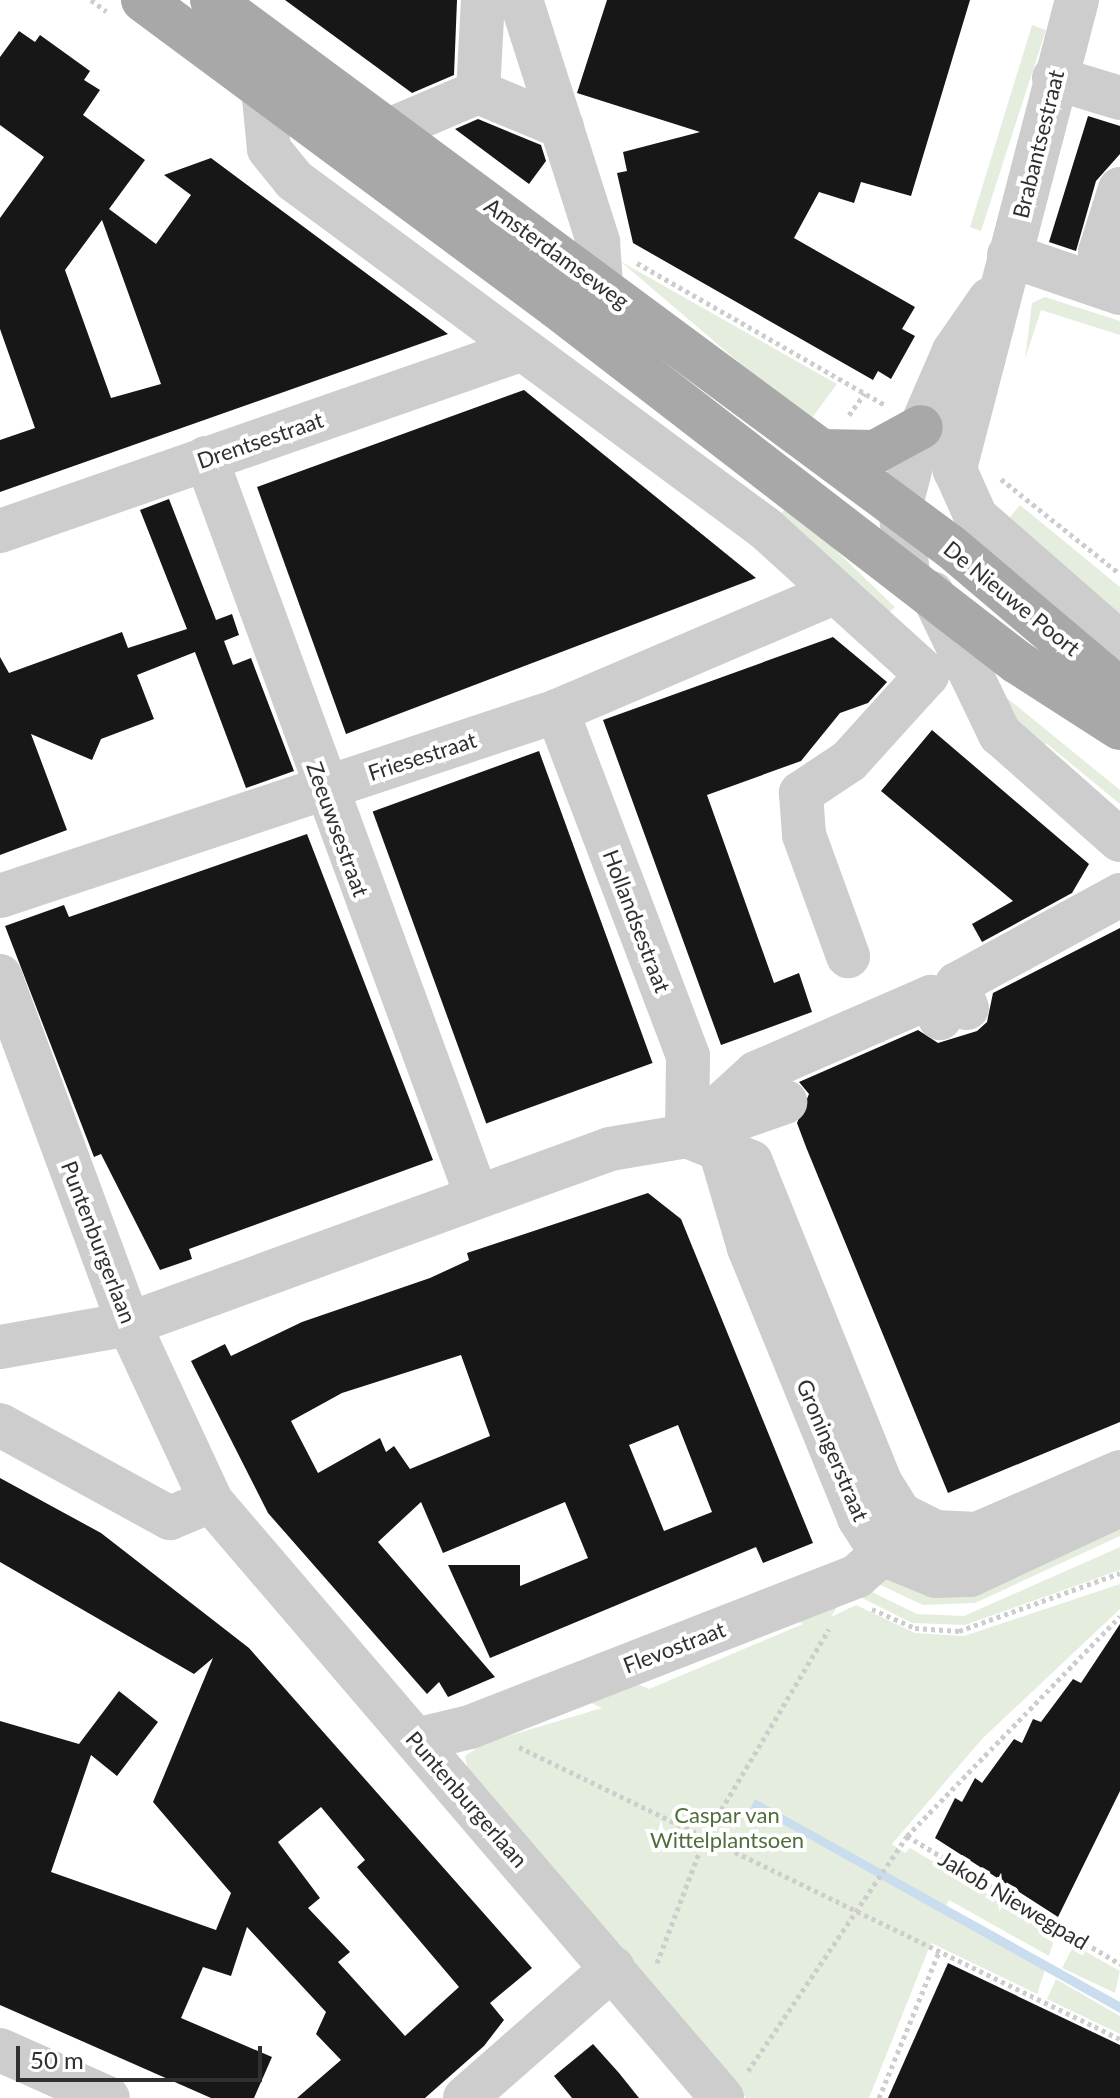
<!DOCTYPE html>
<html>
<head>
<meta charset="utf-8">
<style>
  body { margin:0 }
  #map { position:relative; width:1120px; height:2098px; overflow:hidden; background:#fff; font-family:Lato,sans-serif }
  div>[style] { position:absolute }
  .green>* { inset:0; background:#e5eede; transform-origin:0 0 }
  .water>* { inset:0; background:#caddee }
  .building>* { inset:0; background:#171717; transform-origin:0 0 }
  .path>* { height:5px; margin-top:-2.5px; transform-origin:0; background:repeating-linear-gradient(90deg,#cdcdcd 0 4px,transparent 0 8px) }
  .minor>* { height:44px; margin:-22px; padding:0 22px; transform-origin:22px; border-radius:22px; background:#cdcdcd }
  .major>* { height:44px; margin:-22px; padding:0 22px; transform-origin:22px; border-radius:22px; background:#a8a8a8 }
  span { translate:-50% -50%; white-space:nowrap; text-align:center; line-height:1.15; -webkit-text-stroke:8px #fff; paint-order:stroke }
  .street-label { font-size:22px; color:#303030 }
  .park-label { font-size:22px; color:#506e3b }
  .scale { position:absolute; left:16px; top:2046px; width:246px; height:36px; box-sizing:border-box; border:4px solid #303030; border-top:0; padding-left:10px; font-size:24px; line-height:28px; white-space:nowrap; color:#303030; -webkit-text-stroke:6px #fff; paint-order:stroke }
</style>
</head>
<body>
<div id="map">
  <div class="green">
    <div style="clip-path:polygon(1032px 25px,1046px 30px,981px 231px,970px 227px)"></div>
    <div style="clip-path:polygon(620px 261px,837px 384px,809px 422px)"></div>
    <div style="clip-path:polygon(1045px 297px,1120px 321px,1120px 335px,1041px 310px,1025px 359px,1032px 303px)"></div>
    <div style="left:789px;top:505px;width:147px;height:16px;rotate:44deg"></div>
    <div style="clip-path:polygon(1020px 505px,1120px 587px,1120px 625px,1001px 528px)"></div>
    <div style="clip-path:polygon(991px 685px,1120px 790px,1120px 804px,1046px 743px,1039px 751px)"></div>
    <div style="clip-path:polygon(1120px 1516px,1120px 1536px,975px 1603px,923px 1605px,874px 1582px)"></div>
    <div style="clip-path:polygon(1120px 1547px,1120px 1570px,965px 1625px,912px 1623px,862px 1598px,868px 1590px,917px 1614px,964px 1616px)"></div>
    <div style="clip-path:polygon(1120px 1584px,1120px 1609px,982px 1739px,892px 1844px,905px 1853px,910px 1848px,1056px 1934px,1049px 1956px,949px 1900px,943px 1913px,1045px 1970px,1037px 1994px,931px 1943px,869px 2098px,746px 2098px,467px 1767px,465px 1756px,485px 1743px,602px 1708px,576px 1696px,621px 1677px,649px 1689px,803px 1624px,778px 1611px,843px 1596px,831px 1617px,856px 1605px,915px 1633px,964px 1636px)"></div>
    <div style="clip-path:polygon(1074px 1945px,1120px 1971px,1115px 1993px,1062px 1968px)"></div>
    <div style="clip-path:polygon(1056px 1979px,1120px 2016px,1120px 2034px,1047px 1999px)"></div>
  </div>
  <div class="water">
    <div style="clip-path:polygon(755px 1799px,1120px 2002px,1120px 2013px,770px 1817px,765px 1828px,746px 1818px)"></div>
  </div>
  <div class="building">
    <div style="clip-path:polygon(285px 0,457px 0,454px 75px,412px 93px)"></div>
    <div style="clip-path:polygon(607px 0,970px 0,911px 196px,861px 182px,854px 203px,819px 192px,794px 238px,915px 307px,902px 329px,915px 336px,891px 379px,878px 371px,873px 380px,633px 243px,617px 173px,627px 171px,623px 152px,700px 132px,577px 93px)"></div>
    <div style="clip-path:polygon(evenodd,19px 31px,35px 42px,40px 35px,90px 71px,84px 80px,100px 90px,83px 115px,145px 160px,109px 209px,156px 244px,191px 195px,164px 175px,211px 158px,448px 334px,0 492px,0 440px,35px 428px,0 329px,0 218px,44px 157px,0 125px,0 57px,19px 31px,102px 220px,161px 384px,111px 398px,65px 270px,102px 220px)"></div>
    <div style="clip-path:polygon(1088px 116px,1120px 126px,1120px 154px,1096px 181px,1076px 251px,1049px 242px)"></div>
    <div style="clip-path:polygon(478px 119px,541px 145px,546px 161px,529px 184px,455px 129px)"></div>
    <div style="clip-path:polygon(524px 390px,756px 578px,346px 734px,257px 487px)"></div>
    <div style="clip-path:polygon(169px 499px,216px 620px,232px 614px,239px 635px,224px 641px,233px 665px,251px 658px,294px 771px,246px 788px,195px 652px,137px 675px,154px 719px,101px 739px,92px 760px,31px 734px,67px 830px,0 855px,0 657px,9px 673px,122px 632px,128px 648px,187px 629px,140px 510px)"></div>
    <div style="clip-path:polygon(833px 637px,887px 682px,868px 703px,840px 713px,801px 761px,707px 795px,774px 983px,799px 973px,812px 1012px,721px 1045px,603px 720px)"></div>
    <div style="clip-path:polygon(932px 730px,1089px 864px,1072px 893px,982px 942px,972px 924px,1013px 901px,881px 791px)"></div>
    <div style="left:539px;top:751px;width:332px;height:177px;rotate:70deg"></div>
    <div style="clip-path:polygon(307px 834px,433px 1160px,189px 1249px,192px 1259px,160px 1270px,101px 1154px,94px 1157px,5px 926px,64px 905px,69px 917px)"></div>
    <div style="clip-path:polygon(1120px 928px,1120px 1422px,948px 1493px,806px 1147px,797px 1123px,809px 1094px,799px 1082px,918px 1030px,938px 1043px,977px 1031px,987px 1022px,993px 993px)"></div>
    <div style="clip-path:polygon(evenodd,648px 1193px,681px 1219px,813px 1543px,763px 1563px,756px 1547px,490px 1658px,448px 1565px,520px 1565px,520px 1586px,588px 1558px,565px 1502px,443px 1553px,421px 1502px,378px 1542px,495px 1677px,448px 1697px,439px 1682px,427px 1694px,268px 1513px,191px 1361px,225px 1344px,231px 1356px,302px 1322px,430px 1278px,469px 1260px,467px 1253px,648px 1193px,461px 1355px,490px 1436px,410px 1469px,394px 1446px,386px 1452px,380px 1438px,318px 1473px,291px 1421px,342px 1393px,461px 1355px,648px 1193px,678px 1425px,712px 1512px,664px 1531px,629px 1445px,678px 1425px)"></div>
    <div style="clip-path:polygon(evenodd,0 1478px,101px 1533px,249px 1648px,532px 1968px,490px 2003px,504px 2020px,484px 2046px,425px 2098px,297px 2098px,341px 2060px,316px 2034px,326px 2012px,247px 1927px,231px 1976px,203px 1967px,181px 2018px,272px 2057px,254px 2098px,211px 2098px,0 2005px,0 1721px,79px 1744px,119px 1691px,158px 1722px,117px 1776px,91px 1755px,51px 1872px,216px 1930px,231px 1893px,153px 1802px,213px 1658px,194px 1674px,0 1562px,0 1478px,321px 1807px,365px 1860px,357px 1867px,459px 1987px,405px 2036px,338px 1962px,350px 1952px,308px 1908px,320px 1898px,278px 1842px,321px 1807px)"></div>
    <div style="clip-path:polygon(1120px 1624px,1120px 1791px,1058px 1917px,935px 1838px,955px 1798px,962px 1802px,975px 1778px,982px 1783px,1014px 1739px,1022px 1743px,1033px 1719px,1041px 1722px,1073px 1679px,1081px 1683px)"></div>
    <div style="clip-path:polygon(948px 1963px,1120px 2045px,1120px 2098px,888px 2098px)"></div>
    <div style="clip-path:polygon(593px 2044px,619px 2073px,639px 2098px,572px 2098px,554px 2076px)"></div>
  </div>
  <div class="path">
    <div style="left:91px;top:0;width:19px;rotate:36deg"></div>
    <div style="left:637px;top:263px;width:286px;rotate:29.8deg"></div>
    <div style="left:849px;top:415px;width:27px;rotate:-54deg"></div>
    <div style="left:1001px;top:479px;width:152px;rotate:38.6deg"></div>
    <div style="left:872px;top:1609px;width:47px;rotate:23.8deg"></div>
    <div style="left:915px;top:1628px;width:44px;rotate:3.9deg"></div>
    <div style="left:959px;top:1631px;width:171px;rotate:-19.8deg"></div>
    <div style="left:519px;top:1747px;width:668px;rotate:25.91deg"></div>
    <div style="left:907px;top:1836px;width:249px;rotate:31deg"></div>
    <div style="left:657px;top:1963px;width:135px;rotate:-69.1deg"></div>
    <div style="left:705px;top:1837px;width:242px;rotate:-59.2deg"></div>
    <div style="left:748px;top:2071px;width:284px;rotate:-55.9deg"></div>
    <div style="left:907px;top:1836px;width:306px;rotate:-45.9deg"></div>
    <div style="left:879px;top:2098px;width:158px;rotate:-67.7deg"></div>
  </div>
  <div class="minor">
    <div style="left:521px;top:0;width:254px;rotate:72.3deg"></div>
    <div style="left:598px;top:242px;width:43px;rotate:86deg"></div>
    <div style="left:1077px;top:0;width:486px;rotate:104.6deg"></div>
    <div style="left:955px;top:470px;width:51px;rotate:65.9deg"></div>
    <div style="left:976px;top:517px;width:191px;rotate:41.2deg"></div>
    <div style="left:1054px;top:78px;width:69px;rotate:16.9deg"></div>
    <div style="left:263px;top:88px;width:61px;rotate:84.4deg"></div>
    <div style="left:269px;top:149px;width:40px;rotate:51deg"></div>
    <div style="left:294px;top:180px;width:586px;rotate:36.46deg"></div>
    <div style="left:765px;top:528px;width:219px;rotate:42.2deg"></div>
    <div style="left:927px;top:675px;width:116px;rotate:132.2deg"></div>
    <div style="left:849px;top:761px;width:58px;rotate:146.3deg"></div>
    <div style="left:801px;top:793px;width:42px;rotate:85.9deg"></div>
    <div style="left:804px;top:835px;width:129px;rotate:70deg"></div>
    <div style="left:478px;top:92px;width:92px;rotate:-86.9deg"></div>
    <div style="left:389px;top:130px;width:97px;rotate:-23.1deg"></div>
    <div style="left:478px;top:92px;width:91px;rotate:22.6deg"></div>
    <div style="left:1120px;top:189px;width:66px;rotate:107.6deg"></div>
    <div style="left:1100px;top:252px;width:21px;rotate:17deg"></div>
    <div style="left:1009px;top:255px;width:117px;rotate:18.9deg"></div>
    <div style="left:206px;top:458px;width:787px;rotate:69.86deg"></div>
    <div style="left:0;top:531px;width:551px;rotate:-19.19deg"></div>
    <div style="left:908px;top:573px;width:64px;rotate:-97.1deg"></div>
    <div style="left:900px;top:509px;width:85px;rotate:-75.6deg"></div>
    <div style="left:921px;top:427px;width:83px;rotate:-66.5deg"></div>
    <div style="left:954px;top:351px;width:63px;rotate:-55.3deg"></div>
    <div style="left:932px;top:593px;width:157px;rotate:64.3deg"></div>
    <div style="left:1000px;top:734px;width:160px;rotate:41.5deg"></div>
    <div style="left:557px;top:711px;width:369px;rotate:69.2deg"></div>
    <div style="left:688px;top:1056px;width:80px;rotate:90.7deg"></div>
    <div style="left:0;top:896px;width:587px;rotate:-18.37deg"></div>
    <div style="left:557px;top:711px;width:301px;rotate:-23.1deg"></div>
    <div style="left:0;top:976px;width:371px;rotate:69.7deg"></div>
    <div style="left:129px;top:1324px;width:195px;rotate:65.1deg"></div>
    <div style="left:211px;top:1501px;width:786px;rotate:49.44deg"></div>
    <div style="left:967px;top:1008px;width:26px;rotate:-113deg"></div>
    <div style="left:957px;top:984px;width:186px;rotate:-28.6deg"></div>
    <div style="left:708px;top:1129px;width:82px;rotate:-19.3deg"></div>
    <div style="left:687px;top:1136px;width:93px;rotate:-42.4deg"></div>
    <div style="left:756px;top:1073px;width:191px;rotate:-23.5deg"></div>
    <div style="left:931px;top:997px;width:23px;rotate:67deg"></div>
    <div style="left:719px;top:1146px;width:106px;rotate:73.6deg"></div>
    <div style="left:749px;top:1248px;width:292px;rotate:67.8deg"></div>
    <div style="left:859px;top:1518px;width:43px;rotate:57.4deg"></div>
    <div style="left:882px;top:1554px;width:58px;rotate:22.2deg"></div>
    <div style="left:936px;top:1576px;width:34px;rotate:-2deg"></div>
    <div style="left:970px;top:1575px;width:166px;rotate:-25deg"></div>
    <div style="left:0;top:1347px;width:131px;rotate:-10.1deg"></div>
    <div style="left:129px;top:1324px;width:512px;rotate:-19.99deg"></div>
    <div style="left:610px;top:1149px;width:78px;rotate:-9.6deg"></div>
    <div style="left:687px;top:1136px;width:69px;rotate:22.1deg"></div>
    <div style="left:751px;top:1162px;width:345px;rotate:68deg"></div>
    <div style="left:880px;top:1482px;width:38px;rotate:58deg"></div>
    <div style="left:900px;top:1514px;width:39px;rotate:27deg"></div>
    <div style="left:935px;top:1532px;width:42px;rotate:2.7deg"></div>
    <div style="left:977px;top:1534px;width:156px;rotate:-23.4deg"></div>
    <div style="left:0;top:1425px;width:194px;rotate:28.7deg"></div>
    <div style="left:170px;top:1518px;width:44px;rotate:-22.5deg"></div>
    <div style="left:416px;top:1740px;width:56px;rotate:-13.5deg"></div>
    <div style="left:470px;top:1727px;width:415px;rotate:-21.3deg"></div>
    <div style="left:857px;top:1576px;width:63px;rotate:-41.8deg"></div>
    <div style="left:0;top:2050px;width:118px;rotate:24deg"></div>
    <div style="left:465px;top:2098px;width:197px;rotate:-41.3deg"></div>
  </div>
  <div class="major">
    <div style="left:143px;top:0;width:515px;rotate:36.56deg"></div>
    <div style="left:557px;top:307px;width:581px;rotate:37.66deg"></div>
    <div style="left:1017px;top:662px;width:122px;rotate:32.7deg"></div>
    <div style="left:212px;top:0;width:919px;rotate:36.51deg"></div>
    <div style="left:951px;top:547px;width:221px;rotate:40.2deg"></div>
    <div style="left:822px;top:451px;width:53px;rotate:1.1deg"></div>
    <div style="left:875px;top:452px;width:52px;rotate:-28.5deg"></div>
  </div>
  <div class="street-label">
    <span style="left:1038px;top:144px;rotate:-76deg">Brabantsestraat</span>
    <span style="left:557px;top:253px;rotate:36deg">Amsterdamseweg</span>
    <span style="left:260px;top:440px;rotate:-19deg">Drentsestraat</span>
    <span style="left:1012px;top:598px;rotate:39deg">De Nieuwe Poort</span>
    <span style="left:422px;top:756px;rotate:-18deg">Friesestraat</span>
    <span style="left:338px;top:829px;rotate:70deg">Zeeuwsestraat</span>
    <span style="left:637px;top:921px;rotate:69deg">Hollandsestraat</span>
    <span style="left:99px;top:1242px;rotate:69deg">Puntenburgerlaan</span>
    <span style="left:833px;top:1450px;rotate:67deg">Groningerstraat</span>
    <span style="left:674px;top:1647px;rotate:-21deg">Flevostraat</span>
    <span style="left:467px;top:1799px;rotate:49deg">Puntenburgerlaan</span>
    <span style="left:1014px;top:1900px;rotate:31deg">Jakob Niewegpad</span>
  </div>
  <div class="park-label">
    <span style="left:727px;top:1827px">Caspar van<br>Wittelplantsoen</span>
  </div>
  <div class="scale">50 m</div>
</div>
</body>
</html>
